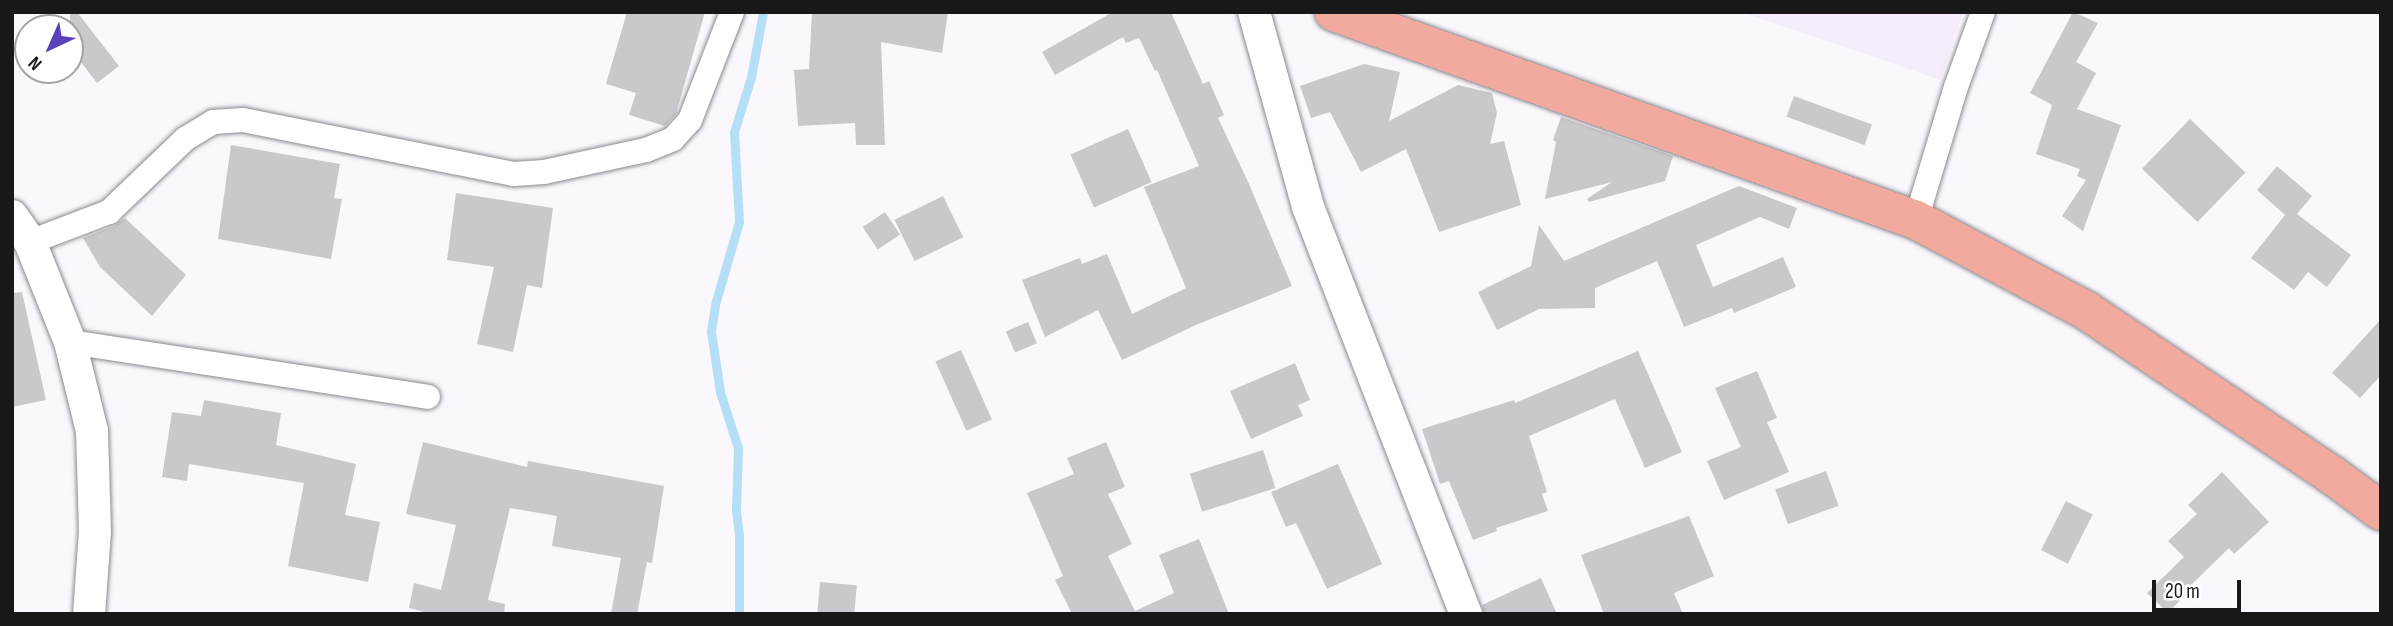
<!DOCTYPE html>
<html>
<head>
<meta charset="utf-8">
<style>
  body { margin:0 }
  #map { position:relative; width:2393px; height:626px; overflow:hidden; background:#fbf8fd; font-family:"Sofia Sans Condensed",sans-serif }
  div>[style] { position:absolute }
  .built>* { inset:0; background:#f5edf9 }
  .stream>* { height:9px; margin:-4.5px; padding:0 4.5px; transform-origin:4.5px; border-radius:4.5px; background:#b4dff6 }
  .building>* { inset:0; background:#cbc8cd; transform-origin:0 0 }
  .roads { filter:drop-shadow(0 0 2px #8c898e) drop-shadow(0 0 2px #8c898e) }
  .minor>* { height:24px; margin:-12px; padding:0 12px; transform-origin:12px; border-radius:12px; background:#fff }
  .tertiary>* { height:32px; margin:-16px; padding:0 16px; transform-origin:16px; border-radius:16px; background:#fff }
  .primary>* { height:38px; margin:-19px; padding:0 19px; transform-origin:19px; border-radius:19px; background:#f2aa9e }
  span { translate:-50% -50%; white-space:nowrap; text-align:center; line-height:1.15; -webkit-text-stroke:5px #fff; paint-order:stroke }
  .frame { position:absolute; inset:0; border:14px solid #191819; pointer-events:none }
  .north { position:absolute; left:14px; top:14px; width:70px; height:70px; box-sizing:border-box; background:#fff; border:2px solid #a3a3a3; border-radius:50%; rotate:224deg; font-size:19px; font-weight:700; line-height:28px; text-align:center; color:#191819 }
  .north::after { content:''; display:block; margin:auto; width:24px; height:32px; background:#5a41b9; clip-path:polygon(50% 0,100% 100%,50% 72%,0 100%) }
  .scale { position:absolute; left:2152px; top:580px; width:89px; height:32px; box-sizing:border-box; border:4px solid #191819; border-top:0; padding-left:9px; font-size:21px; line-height:24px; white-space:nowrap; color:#191819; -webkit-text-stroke:5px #fff; paint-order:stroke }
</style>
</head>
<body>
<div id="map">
  <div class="built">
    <div style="clip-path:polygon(1741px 12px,1963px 12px,1941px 80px)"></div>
  </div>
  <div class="stream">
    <div style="left:739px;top:614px;width:79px;rotate:-90deg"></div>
    <div style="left:739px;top:535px;width:26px;rotate:-97deg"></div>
    <div style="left:736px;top:509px;width:61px;rotate:-88.1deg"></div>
    <div style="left:738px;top:448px;width:59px;rotate:-107.8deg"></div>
    <div style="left:720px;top:392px;width:62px;rotate:-98.4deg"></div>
    <div style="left:711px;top:331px;width:30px;rotate:-81deg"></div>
    <div style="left:716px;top:301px;width:82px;rotate:-73.8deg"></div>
    <div style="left:739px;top:222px;width:90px;rotate:-93.2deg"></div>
    <div style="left:734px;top:132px;width:58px;rotate:-72.8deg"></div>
    <div style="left:751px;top:77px;width:66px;rotate:-79.5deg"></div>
  </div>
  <div class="building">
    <div style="clip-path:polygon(70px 12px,77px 12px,119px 66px,97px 83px,70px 48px)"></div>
    <div style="clip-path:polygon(627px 12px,705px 12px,676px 114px,665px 126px,629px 115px,636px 93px,606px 84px)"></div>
    <div style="clip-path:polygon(812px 12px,948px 12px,942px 53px,881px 42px,885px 145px,856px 145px,855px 123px,798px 126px,794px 70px,809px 69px)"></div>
    <div style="clip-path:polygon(1113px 12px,1171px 12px,1203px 84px,1209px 81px,1224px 115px,1218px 118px,1249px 184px,1292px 286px,1196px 325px,1122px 360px,1098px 310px,1045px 337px,1022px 280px,1080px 258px,1082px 264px,1107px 254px,1132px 314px,1186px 288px,1144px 187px,1199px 166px,1157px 70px,1155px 71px,1139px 38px,1126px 43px,1123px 37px,1055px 75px,1042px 52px)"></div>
    <div style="clip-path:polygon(2073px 12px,2098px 23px,2076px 62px,2096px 73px,2077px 109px,2121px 125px,2083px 231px,2062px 216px,2086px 180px,2077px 176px,2080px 169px,2036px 154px,2052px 105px,2030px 93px)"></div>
    <div style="clip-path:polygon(1364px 64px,1400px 72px,1389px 121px,1458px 85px,1492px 93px,1497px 113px,1490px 144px,1504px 141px,1521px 205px,1439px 232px,1406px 149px,1361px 172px,1330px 112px,1311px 118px,1300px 86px)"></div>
    <div style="left:1794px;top:96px;width:83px;height:22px;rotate:20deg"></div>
    <div style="clip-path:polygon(1561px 117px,1673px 156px,1665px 181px,1589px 202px,1587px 199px,1612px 182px,1545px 199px,1556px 142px,1553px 140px)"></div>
    <div style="left:2190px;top:119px;width:77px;height:69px;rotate:44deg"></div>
    <div style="left:1128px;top:129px;width:58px;height:63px;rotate:66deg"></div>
    <div style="clip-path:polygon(231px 145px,340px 164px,334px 198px,342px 199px,331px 259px,218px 239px)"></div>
    <div style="clip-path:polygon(2277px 166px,2312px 196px,2297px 214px,2351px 255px,2327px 287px,2308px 272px,2294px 290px,2251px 258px,2285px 215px,2257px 190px)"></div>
    <div style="clip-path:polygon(1739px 186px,1797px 208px,1789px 229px,1760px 217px,1696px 245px,1713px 287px,1783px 257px,1796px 287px,1734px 313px,1732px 308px,1684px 327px,1657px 261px,1595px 288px,1595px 308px,1539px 309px,1497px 330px,1478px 292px,1531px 266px,1539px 225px,1564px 261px)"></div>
    <div style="clip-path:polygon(456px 193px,553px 208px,542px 288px,527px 285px,513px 352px,477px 344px,494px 267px,447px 260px)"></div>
    <div style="left:943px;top:196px;width:46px;height:54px;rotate:64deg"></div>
    <div style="left:885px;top:212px;width:27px;height:27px;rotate:56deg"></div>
    <div style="clip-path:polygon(125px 218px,186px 275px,152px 316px,100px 267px,83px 238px,114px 226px)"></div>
    <div style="clip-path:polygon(22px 292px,46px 400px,12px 407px,12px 293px)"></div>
    <div style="clip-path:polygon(2381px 319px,2381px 375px,2360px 398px,2332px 373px)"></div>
    <div style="left:1028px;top:322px;width:23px;height:24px;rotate:67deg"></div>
    <div style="left:961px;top:350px;width:76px;height:28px;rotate:66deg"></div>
    <div style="clip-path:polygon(1638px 351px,1682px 452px,1645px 468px,1615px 399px,1529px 436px,1547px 492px,1542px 494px,1548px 511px,1496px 528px,1497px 531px,1473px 540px,1449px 481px,1440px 484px,1422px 429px,1514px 400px,1515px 403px)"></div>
    <div style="clip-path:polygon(1295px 363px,1310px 400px,1298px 405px,1303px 416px,1251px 439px,1230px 391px)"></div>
    <div style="clip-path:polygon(1757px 371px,1777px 418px,1767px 422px,1789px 472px,1724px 500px,1707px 461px,1741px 447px,1715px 388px)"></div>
    <div style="clip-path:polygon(204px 400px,281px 413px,276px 445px,356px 464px,345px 515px,380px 522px,368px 582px,288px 566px,304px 483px,189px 464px,187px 481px,162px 477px,172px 412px,201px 416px)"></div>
    <div style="clip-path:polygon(423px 442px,527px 467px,528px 461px,664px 486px,652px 563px,647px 562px,637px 614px,611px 614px,621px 558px,552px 546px,557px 516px,510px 508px,488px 600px,505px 604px,504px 614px,432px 614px,409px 608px,414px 583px,441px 590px,456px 525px,406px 514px)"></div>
    <div style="clip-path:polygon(1106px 442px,1125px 487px,1108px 494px,1132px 544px,1108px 556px,1135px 611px,1174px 593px,1159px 555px,1199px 539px,1229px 614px,1072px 614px,1055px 580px,1063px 576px,1027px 493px,1074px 474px,1067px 458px)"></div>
    <div style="left:1263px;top:450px;width:40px;height:77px;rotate:72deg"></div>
    <div style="clip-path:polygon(1338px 464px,1382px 564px,1327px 589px,1296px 523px,1286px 527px,1271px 492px)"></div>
    <div style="left:1826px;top:471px;width:37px;height:54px;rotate:70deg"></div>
    <div style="clip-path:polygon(2222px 472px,2269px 522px,2234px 554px,2229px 548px,2188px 588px,2190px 590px,2168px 613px,2147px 593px,2184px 557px,2168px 541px,2197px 514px,2188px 505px)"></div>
    <div style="left:2066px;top:501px;width:30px;height:55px;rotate:27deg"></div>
    <div style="clip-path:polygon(1689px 516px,1714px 576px,1674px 593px,1683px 614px,1604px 614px,1581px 555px)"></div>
    <div style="clip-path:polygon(1541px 578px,1557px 614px,1484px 614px,1482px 605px)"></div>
    <div style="left:820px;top:582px;width:37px;height:32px;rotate:5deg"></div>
  </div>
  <div class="roads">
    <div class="minor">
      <div style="left:1916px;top:220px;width:139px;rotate:-73.3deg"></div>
      <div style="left:1956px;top:87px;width:80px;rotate:-70.2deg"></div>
      <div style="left:30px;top:242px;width:85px;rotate:-20.8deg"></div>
      <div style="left:109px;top:212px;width:105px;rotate:-43.8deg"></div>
      <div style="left:185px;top:139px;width:33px;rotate:-31deg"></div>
      <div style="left:213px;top:122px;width:30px;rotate:-4deg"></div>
      <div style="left:243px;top:120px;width:276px;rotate:11.3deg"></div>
      <div style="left:514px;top:174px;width:30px;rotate:-4deg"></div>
      <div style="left:544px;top:172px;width:104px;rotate:-12.2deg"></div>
      <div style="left:646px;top:150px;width:29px;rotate:-22deg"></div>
      <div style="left:673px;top:139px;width:25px;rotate:-48deg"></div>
      <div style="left:690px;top:120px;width:116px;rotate:-68.7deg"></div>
      <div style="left:70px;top:342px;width:362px;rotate:8.7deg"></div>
    </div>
    <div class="tertiary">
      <div style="left:1254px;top:12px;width:202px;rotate:74.5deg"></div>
      <div style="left:1308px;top:207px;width:437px;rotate:68.8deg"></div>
      <div style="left:12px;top:216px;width:32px;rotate:55deg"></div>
      <div style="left:30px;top:242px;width:108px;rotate:68.2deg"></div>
      <div style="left:70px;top:342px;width:92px;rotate:76.1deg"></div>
      <div style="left:92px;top:431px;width:100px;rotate:88.3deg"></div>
      <div style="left:95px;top:531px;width:83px;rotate:94.1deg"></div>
    </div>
    <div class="primary">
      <div style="left:1334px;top:12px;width:618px;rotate:19.67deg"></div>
      <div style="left:1916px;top:220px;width:194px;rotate:28deg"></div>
      <div style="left:2087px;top:311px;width:295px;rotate:33.8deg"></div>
      <div style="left:2332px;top:475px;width:61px;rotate:36.3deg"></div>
    </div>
  </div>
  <div class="frame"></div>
  <div class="north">N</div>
  <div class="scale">20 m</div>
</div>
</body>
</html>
